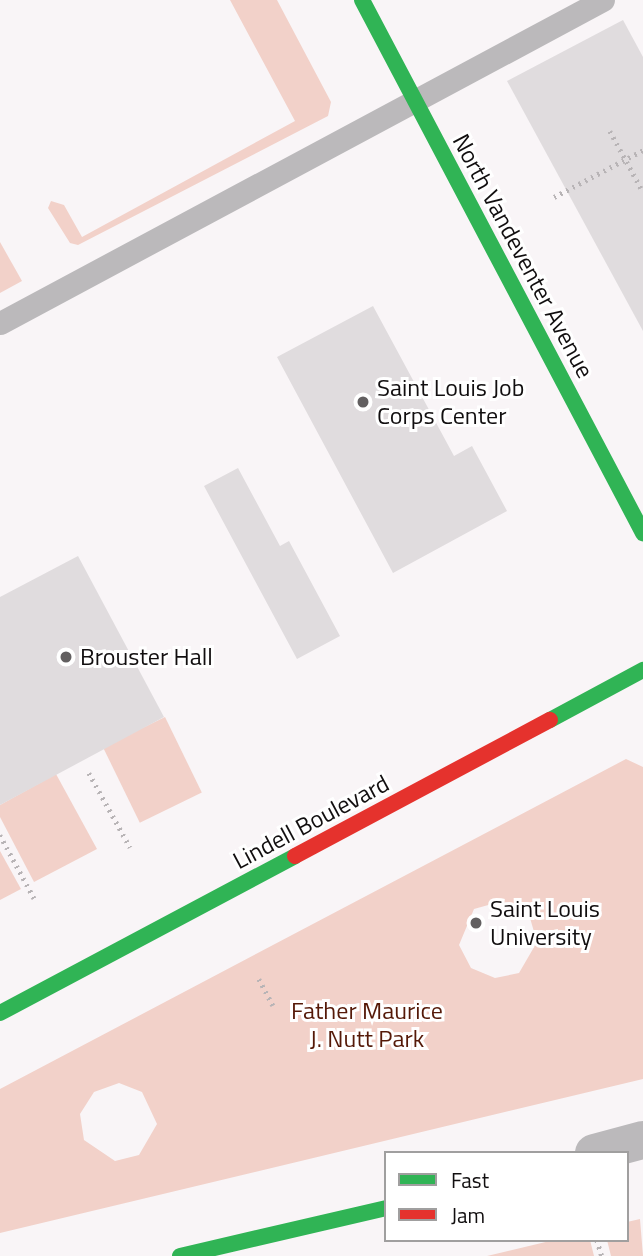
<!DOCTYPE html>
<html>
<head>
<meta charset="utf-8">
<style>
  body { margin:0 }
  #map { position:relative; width:643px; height:1256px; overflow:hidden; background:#f9f5f7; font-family:"Titillium Web",sans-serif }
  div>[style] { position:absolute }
  .green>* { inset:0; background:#f2d1c9; transform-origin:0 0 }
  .building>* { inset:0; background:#e0dcde }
  .path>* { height:4.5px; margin-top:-2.25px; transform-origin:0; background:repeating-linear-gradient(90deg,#b8b4b6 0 2px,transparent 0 7px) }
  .lane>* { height:23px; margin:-11.5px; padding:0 11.5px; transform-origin:11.5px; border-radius:11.5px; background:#bbb9bb }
  .street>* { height:38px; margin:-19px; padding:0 19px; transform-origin:19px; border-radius:19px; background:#bbb9bb }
  .fast>* { height:16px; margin:-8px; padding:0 8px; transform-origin:8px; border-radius:8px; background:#30b455 }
  .jam>* { height:16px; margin:-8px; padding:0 8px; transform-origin:8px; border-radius:8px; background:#e5322d }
  .dots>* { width:19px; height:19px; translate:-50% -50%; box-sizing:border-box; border:4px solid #fff; border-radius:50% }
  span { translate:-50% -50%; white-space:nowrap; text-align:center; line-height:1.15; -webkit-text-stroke:6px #fff; paint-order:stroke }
  .street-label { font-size:24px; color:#110e0f }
  .poi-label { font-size:24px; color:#110e0f }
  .left { translate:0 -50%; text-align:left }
  .park-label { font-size:24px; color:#551908 }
  .legend { position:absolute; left:384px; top:1151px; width:245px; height:91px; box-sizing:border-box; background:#fff; border:2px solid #a09f9f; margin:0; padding:9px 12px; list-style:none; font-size:21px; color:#110e0f }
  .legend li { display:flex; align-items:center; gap:14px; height:35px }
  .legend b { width:35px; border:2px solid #a09f9f }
</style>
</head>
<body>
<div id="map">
  <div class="green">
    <div style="clip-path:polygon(230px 0,277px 0,331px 102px,328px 116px,78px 245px,70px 243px,48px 208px,51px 201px,64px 205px,82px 237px,295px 121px)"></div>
    <div style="clip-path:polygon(0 242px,22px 281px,0 293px)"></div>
    <div style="left:165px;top:717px;width:84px;height:69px;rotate:64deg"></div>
    <div style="clip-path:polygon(evenodd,626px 759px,643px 767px,643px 1079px,0 1233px,0 1089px,626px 759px,499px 902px,530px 918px,537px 942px,519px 973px,495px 978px,471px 968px,459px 945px,474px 909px,499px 902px,626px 759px,119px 1083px,142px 1092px,157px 1124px,139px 1155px,115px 1161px,84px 1140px,80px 1114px,94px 1092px,119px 1083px)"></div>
    <div style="clip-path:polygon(56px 774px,97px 849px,34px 882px,0 817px,0 805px)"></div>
    <div style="clip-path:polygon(0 851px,21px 889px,0 900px)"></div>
    <div style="clip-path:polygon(640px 1219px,643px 1256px,611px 1256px,607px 1240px,627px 1240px,627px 1222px)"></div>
    <div style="clip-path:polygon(554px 1240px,590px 1240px,594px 1256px,487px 1256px)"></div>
  </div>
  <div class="building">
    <div style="clip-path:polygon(623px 20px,643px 57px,643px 331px,507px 81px)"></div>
    <div style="clip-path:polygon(373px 306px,454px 456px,472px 446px,507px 511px,393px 573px,277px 357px)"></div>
    <div style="clip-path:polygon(238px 468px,280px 546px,289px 541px,340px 636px,297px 659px,204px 486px)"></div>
    <div style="clip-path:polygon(78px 556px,164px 717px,0 805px,0 597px)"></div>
  </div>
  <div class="path">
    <div style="left:610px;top:131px;width:65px;rotate:61.5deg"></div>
    <div style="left:554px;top:197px;width:101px;rotate:-27.8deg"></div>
    <div style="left:89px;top:773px;width:85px;rotate:61deg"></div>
    <div style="left:0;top:835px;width:72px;rotate:61.6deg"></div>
    <div style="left:259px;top:979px;width:30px;rotate:62deg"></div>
    <div style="left:597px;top:1240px;width:17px;rotate:73deg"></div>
  </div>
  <div class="lane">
    <div style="left:0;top:323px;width:684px;rotate:-28.18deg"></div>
  </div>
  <div class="street">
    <div style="left:594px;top:1153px;width:51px;rotate:-14.9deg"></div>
  </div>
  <div class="fast">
    <div style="left:362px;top:0;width:603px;rotate:62.2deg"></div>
    <div style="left:550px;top:720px;width:106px;rotate:-28.3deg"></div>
    <div style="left:0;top:1013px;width:334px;rotate:-28deg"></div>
    <div style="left:180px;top:1256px;width:212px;rotate:-13.1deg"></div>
  </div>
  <div class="jam">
    <div style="left:295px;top:856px;width:289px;rotate:-28.1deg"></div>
  </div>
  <div class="dots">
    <div style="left:363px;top:402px;background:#625f60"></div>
    <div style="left:66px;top:657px;background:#625f60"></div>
    <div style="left:476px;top:923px;background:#625f60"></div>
  </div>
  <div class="street-label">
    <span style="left:523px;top:256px;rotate:62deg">North Vandeventer Avenue</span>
    <span style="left:311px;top:822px;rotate:-28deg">Lindell Boulevard</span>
  </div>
  <div class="poi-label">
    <span class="left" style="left:377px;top:402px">Saint Louis Job<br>Corps Center</span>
    <span class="left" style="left:80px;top:657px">Brouster Hall</span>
    <span class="left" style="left:490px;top:923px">Saint Louis<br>University</span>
  </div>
  <div class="park-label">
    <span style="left:367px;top:1025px">Father Maurice<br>J. Nutt Park</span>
  </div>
  <ul class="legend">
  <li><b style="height:9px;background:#30b455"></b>Fast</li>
  <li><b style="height:9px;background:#e5322d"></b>Jam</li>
  </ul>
</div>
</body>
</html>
